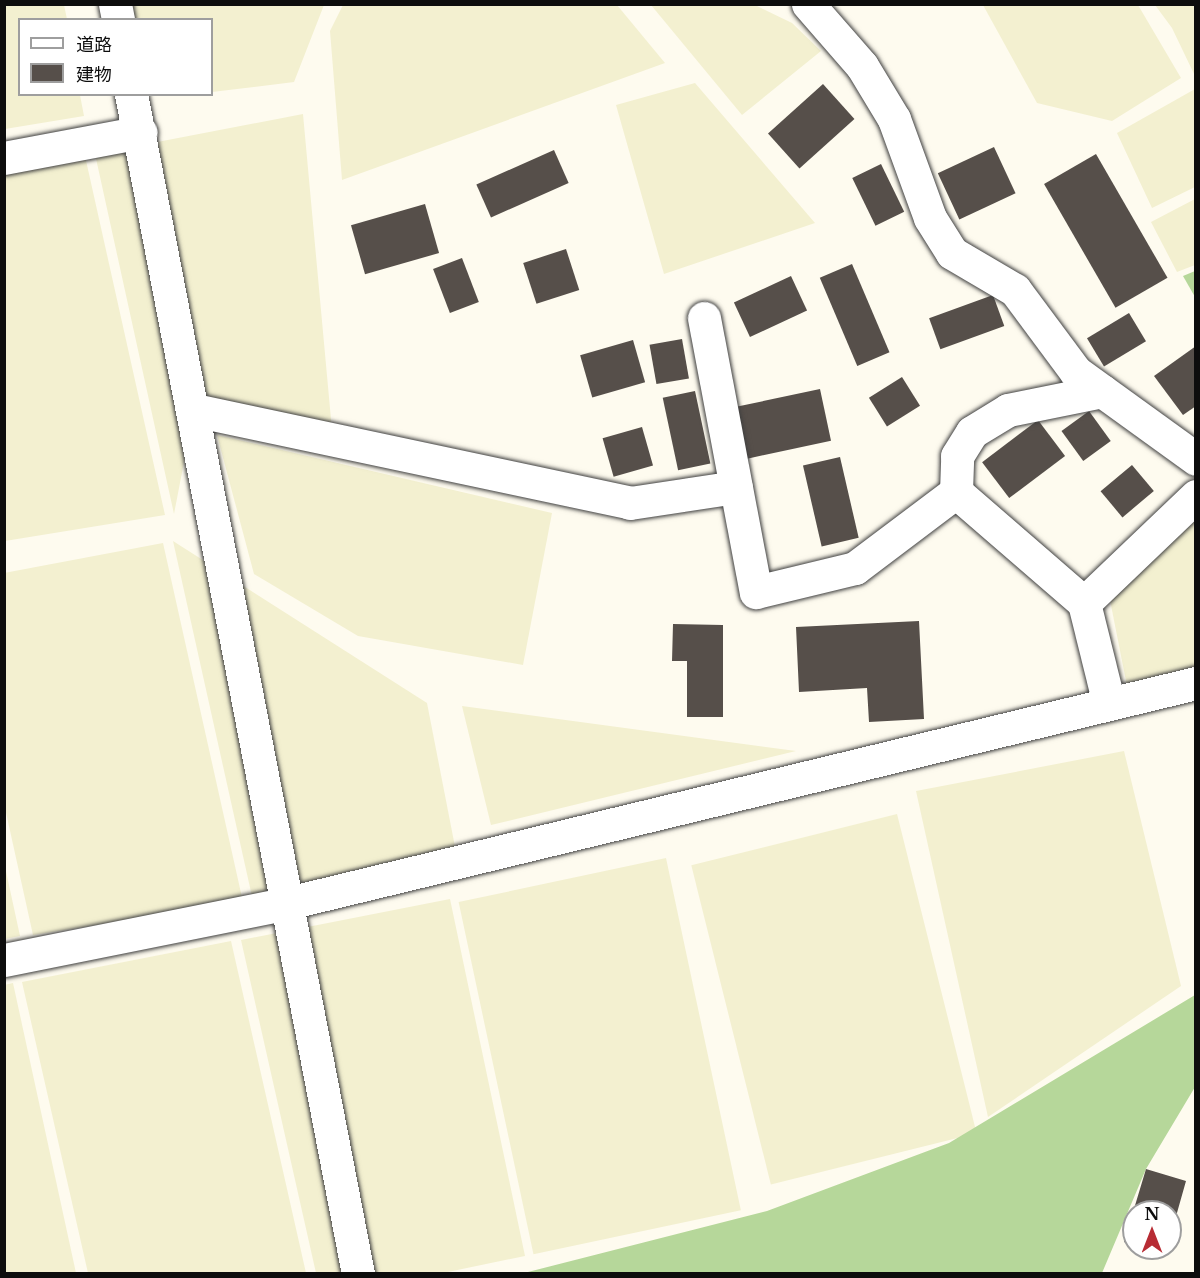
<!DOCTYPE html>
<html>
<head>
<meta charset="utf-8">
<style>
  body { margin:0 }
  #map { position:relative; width:1200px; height:1278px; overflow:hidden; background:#fefbef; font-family:"Libre Baskerville","Noto Sans JP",serif }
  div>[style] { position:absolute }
  .farmland>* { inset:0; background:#f3f0d0; transform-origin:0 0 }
  .forest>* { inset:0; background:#b6d79a }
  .building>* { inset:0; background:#564f4a; transform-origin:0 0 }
  .roads { filter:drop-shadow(0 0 2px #404040) drop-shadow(0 0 2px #404040) }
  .street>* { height:33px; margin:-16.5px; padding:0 16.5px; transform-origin:16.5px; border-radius:16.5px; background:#fff }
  span { translate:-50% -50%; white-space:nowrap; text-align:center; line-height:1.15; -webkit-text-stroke:6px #fff; paint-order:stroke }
  .frame { position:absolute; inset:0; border:6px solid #0d0d0d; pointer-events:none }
  .legend { position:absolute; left:18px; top:18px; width:195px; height:78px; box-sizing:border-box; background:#fff; border:2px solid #9e9e9e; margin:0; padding:8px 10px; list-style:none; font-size:18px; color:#0d0d0d }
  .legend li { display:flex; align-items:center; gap:12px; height:30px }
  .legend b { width:30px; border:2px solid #9e9e9e }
  .north { position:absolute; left:1122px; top:1200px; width:60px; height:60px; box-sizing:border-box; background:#fff; border:2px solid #9e9e9e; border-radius:50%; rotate:0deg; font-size:16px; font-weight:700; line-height:24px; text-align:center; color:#0d0d0d }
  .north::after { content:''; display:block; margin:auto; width:21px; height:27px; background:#b72c34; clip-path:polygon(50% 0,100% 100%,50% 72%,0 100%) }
</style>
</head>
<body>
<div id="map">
  <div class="farmland">
    <div style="clip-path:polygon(5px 4px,64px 5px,67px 19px,20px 20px,20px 94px,80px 95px,84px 116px,5px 129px)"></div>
    <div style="clip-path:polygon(115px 5px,324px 5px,294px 82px,212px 92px,212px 20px,118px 19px)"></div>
    <div style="clip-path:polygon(343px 5px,617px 5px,665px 63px,342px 180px,330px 31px)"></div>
    <div style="clip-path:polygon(651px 5px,755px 5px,792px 23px,821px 51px,742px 115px)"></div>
    <div style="clip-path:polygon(983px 5px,1138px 5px,1181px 78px,1112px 121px,1037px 103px)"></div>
    <div style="clip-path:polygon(1155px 5px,1195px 5px,1195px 76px,1172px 28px)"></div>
    <div style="clip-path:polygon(695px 83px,815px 223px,664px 274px,616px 105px)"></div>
    <div style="clip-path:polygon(1195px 89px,1195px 187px,1152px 208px,1117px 133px)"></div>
    <div style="clip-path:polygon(303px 114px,333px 441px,194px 410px,174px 514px,95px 154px)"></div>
    <div style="clip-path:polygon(85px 156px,165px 515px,5px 541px,5px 171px)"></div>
    <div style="clip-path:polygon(1195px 199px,1195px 265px,1177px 272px,1151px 222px)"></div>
    <div style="clip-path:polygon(217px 435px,552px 513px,523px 665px,358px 636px,254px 574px)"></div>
    <div style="clip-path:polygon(1195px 516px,1195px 674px,1128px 691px,1109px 595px)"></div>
    <div style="clip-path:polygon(173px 541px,427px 703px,457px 857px,253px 901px)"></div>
    <div style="clip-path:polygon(163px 543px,243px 902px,33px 935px,5px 808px,4px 573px)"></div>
    <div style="clip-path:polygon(462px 706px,796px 751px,491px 825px)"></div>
    <div style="clip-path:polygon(1124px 751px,1181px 986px,988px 1117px,916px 791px)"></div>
    <div style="left:897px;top:814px;width:329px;height:212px;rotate:76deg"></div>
    <div style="left:666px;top:858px;width:360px;height:212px;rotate:78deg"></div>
    <div style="clip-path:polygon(4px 862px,20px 936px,5px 939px,4px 939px)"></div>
    <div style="clip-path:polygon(450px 899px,525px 1256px,443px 1273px,316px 1273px,241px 940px)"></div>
    <div style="clip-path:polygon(231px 941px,306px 1273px,88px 1273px,22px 982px)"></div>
    <div style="clip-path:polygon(13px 983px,76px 1273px,5px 1273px,4px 985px)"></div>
  </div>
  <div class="forest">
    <div style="clip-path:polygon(1195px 271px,1195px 297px,1183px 276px)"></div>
    <div style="clip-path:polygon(1195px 995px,1195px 1087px,1146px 1169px,1102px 1273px,524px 1273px,767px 1211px,949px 1143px)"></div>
  </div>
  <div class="building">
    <div style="left:823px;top:84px;width:47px;height:74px;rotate:48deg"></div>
    <div style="left:994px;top:147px;width:51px;height:62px;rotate:65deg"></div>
    <div style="left:554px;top:150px;width:36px;height:85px;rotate:66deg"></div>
    <div style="left:1096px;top:154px;width:143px;height:60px;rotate:60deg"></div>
    <div style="left:881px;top:164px;width:53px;height:32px;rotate:64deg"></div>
    <div style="left:425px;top:204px;width:51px;height:77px;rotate:74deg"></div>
    <div style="left:566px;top:249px;width:43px;height:45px;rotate:72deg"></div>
    <div style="left:462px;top:258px;width:47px;height:31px;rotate:69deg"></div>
    <div style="left:852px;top:264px;width:96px;height:35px;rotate:67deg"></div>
    <div style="left:791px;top:276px;width:38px;height:63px;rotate:65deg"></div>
    <div style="left:993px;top:295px;width:33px;height:68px;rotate:70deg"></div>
    <div style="left:1129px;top:313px;width:33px;height:49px;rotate:59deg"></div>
    <div style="left:682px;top:339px;width:40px;height:33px;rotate:80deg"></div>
    <div style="left:633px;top:340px;width:44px;height:55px;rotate:74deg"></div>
    <div style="clip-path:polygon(1196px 346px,1196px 406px,1183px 415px,1154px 376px)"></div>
    <div style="left:902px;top:377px;width:34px;height:39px;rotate:58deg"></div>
    <div style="left:820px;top:389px;width:53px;height:88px;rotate:78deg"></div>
    <div style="left:695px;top:391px;width:74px;height:33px;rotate:78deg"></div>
    <div style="left:1089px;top:411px;width:37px;height:34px;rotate:54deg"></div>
    <div style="left:1038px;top:420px;width:45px;height:70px;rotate:53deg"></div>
    <div style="left:642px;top:427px;width:40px;height:41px;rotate:74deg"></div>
    <div style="left:840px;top:457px;width:83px;height:38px;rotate:77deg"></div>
    <div style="left:1132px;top:465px;width:34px;height:41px;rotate:50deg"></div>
    <div style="clip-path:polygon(919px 621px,924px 719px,869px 722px,867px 688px,799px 692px,796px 627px)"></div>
    <div style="clip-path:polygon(673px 624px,723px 625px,723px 717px,687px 717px,687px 661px,672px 661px)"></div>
    <div style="clip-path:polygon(1146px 1169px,1186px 1181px,1171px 1234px,1170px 1212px,1134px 1212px,1134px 1245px,1124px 1242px)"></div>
    <div style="clip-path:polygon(1145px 1248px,1166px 1248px,1164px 1254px)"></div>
  </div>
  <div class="roads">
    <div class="street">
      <div style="left:115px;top:4px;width:16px;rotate:79deg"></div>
      <div style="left:808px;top:4px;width:82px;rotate:48.9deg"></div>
      <div style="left:862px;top:66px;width:62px;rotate:58.9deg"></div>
      <div style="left:894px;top:119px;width:105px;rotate:70deg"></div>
      <div style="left:930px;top:218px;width:41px;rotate:57.8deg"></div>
      <div style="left:952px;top:253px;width:73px;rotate:30.4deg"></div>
      <div style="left:1015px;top:290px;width:102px;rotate:53.4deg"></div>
      <div style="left:1076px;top:372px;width:148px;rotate:35.9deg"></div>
      <div style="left:131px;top:94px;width:1202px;rotate:79.11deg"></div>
      <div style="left:4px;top:158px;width:139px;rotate:-10.7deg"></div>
      <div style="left:704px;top:318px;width:279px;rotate:79.3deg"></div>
      <div style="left:756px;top:592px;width:102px;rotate:-13.6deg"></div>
      <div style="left:855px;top:568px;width:126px;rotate:-37deg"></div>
      <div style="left:956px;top:492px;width:169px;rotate:40.9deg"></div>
      <div style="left:1084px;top:603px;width:104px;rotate:76.1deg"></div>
      <div style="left:194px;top:410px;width:446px;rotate:12deg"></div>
      <div style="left:630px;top:503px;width:107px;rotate:-8.6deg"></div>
      <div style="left:956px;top:492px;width:36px;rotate:-88deg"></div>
      <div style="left:957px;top:456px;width:28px;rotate:-58deg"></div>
      <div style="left:972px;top:432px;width:42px;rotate:-31.4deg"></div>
      <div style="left:1008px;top:410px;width:96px;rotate:-11.4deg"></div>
      <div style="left:1084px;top:603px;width:155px;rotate:-43.7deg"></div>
      <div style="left:4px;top:960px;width:290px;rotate:-11.3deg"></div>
      <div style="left:288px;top:903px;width:934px;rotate:-13.62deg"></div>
    </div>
  </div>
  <div class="frame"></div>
  <ul class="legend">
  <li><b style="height:8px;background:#fff"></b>道路</li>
  <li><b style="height:16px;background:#564f4a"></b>建物</li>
  </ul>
  <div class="north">N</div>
</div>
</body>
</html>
